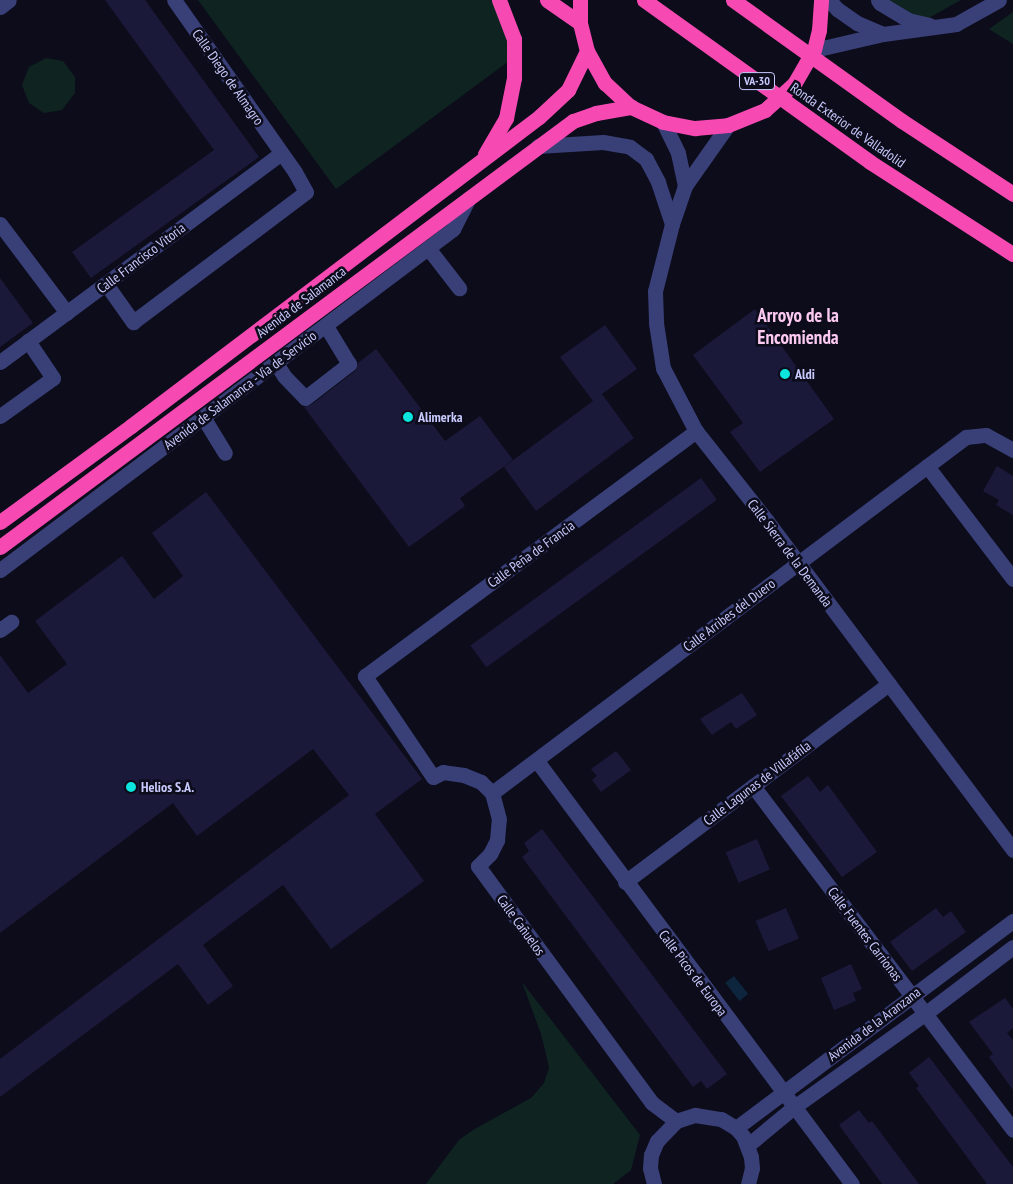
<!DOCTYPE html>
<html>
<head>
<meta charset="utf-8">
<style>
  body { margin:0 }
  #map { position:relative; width:1013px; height:1184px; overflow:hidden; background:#0c0c1b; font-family:"PT Sans Narrow",sans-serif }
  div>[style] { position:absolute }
  .green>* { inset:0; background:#0f2421 }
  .water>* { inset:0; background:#0d263d; transform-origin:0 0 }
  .building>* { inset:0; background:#1b193a; transform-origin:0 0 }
  .minor>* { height:15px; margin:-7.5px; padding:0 7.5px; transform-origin:7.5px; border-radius:7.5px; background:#393f77 }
  .highway>* { height:15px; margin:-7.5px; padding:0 7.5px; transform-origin:7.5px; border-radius:7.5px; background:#f64ab2 }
  .highway-bridge>* { height:15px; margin:-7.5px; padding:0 7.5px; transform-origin:7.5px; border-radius:7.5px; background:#f64ab2 }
  .dots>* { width:14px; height:14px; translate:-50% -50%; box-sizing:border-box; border:2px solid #0c0c1b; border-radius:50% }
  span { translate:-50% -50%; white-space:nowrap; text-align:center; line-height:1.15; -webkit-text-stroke:5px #0c0c1b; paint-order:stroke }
  .shield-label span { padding:1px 4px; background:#0c0c1b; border:1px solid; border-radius:4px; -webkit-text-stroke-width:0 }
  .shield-label { font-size:12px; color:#c8c9fc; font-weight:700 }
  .street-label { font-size:14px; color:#c8c9fc }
  .poi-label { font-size:14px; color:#c8c9fc; font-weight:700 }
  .left { translate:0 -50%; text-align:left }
  .district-label { font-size:19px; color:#fccaf1; font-weight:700 }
</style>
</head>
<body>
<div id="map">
  <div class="green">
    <div style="clip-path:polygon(198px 0,492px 0,509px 41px,509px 61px,336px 189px)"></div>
    <div style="clip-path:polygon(887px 0,961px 0,927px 19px,917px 18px)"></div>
    <div style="clip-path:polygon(1013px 12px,1013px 44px,989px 29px)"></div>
    <div style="clip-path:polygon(46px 58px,63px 61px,75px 77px,75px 93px,62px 110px,44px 113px,29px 103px,22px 85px,29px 67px)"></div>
    <div style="clip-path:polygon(522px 982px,640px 1135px,631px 1170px,613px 1184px,426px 1184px,459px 1140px,473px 1130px,531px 1098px,544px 1083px,549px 1068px,546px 1054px,541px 1034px)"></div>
  </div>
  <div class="water">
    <div style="left:734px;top:976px;width:23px;height:11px;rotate:52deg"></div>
  </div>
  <div class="building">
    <div style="clip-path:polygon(105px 0,145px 0,259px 157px,91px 278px,72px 252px,214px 150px)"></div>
    <div style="clip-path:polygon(0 278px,33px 323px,0 347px)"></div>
    <div style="clip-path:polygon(755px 309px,834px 419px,760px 472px,730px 432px,743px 423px,693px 355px)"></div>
    <div style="clip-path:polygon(605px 325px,637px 369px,602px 394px,634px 438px,536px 511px,504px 467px,593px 401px,560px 357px)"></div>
    <div style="clip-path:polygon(376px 349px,445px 441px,480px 416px,513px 460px,460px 498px,465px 506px,409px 547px,304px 407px,311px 405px,355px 371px,358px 363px)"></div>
    <div style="clip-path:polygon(997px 466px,1013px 476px,1013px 515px,996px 505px,999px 500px,983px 491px)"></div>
    <div style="left:701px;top:478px;width:27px;height:285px;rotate:54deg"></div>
    <div style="clip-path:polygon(206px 492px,422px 779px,375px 814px,424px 881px,331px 949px,283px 885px,203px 945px,233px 986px,208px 1005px,178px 964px,0 1097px,0 1059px,349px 795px,313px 749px,197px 836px,173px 803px,0 933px,0 655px,28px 693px,67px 664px,35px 621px,122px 556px,154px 599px,183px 576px,152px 533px)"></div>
    <div style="clip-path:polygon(742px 693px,757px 715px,736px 729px,731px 722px,712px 735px,700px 719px)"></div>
    <div style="clip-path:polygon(616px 751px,631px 770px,601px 792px,592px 780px,597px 776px,591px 769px)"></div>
    <div style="clip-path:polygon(808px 776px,820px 792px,828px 785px,877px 852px,842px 877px,781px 796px)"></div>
    <div style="clip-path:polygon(542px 829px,727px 1074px,707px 1089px,701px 1081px,693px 1087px,522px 857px,529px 851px,524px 843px)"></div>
    <div style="left:757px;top:839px;width:33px;height:34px;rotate:67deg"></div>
    <div style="left:786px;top:908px;width:33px;height:33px;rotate:67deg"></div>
    <div style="clip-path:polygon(936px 908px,943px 917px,951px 911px,966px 932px,912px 971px,890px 942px)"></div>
    <div style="clip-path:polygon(851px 964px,862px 989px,853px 993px,856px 1001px,834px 1010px,821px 978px)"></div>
    <div style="clip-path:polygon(1005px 998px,1013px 1009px,1013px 1028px,1007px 1033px,1013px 1040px,1013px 1090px,989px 1057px,993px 1054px,969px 1022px)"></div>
    <div style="clip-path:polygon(929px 1057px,1013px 1167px,1013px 1184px,987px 1184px,916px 1088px,919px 1086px,909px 1073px)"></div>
    <div style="clip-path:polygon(859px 1110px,869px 1123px,872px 1121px,919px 1184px,882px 1184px,839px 1125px)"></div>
  </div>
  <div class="minor">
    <div style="left:829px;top:0;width:12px;rotate:48deg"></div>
    <div style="left:837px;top:9px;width:24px;rotate:35deg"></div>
    <div style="left:857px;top:23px;width:28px;rotate:23deg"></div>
    <div style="left:878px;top:0;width:4px;rotate:56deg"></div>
    <div style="left:880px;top:3px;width:33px;rotate:31deg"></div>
    <div style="left:908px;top:20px;width:22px;rotate:13deg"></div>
    <div style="left:0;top:7px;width:11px;rotate:-38deg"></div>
    <div style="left:814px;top:50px;width:71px;rotate:-13.1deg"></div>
    <div style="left:883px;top:34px;width:74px;rotate:-7.8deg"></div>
    <div style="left:956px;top:24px;width:49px;rotate:-29.2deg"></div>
    <div style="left:663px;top:122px;width:34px;rotate:64deg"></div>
    <div style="left:678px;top:153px;width:34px;rotate:78deg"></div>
    <div style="left:728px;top:125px;width:75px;rotate:125.2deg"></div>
    <div style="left:685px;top:186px;width:40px;rotate:108.9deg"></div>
    <div style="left:672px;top:224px;width:69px;rotate:104.2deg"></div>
    <div style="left:655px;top:291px;width:32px;rotate:88deg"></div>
    <div style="left:656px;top:323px;width:46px;rotate:81.2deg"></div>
    <div style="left:663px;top:368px;width:71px;rotate:62.4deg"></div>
    <div style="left:696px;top:431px;width:115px;rotate:51.7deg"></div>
    <div style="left:767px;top:521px;width:411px;rotate:53.2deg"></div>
    <div style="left:538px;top:146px;width:65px;rotate:-3.5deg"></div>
    <div style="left:603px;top:142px;width:27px;rotate:10deg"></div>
    <div style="left:630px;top:147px;width:20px;rotate:37deg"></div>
    <div style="left:646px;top:159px;width:26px;rotate:62deg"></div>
    <div style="left:658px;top:182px;width:44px;rotate:71.6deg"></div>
    <div style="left:0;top:224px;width:111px;rotate:53deg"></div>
    <div style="left:428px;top:248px;width:51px;rotate:52.2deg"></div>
    <div style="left:106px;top:284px;width:47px;rotate:54.6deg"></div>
    <div style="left:133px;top:322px;width:216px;rotate:-36.9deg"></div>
    <div style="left:306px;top:192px;width:23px;rotate:-119deg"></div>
    <div style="left:295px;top:172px;width:210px;rotate:-125.1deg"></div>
    <div style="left:0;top:362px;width:350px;rotate:-36.6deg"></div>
    <div style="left:276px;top:363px;width:15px;rotate:58deg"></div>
    <div style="left:284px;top:376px;width:30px;rotate:46deg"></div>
    <div style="left:305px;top:398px;width:56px;rotate:-37.7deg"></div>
    <div style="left:349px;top:364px;width:44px;rotate:-121.2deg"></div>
    <div style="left:0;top:416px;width:65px;rotate:-35.6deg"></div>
    <div style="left:53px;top:378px;width:45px;rotate:-124deg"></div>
    <div style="left:203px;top:417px;width:42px;rotate:58.6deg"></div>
    <div style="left:927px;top:466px;width:142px;rotate:52.7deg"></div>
    <div style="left:0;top:570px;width:567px;rotate:-36.97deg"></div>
    <div style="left:453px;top:229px;width:34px;rotate:-63deg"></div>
    <div style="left:0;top:630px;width:14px;rotate:-36deg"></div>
    <div style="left:537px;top:761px;width:527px;rotate:53.33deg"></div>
    <div style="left:753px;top:786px;width:431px;rotate:52.9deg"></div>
    <div style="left:492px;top:793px;width:593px;rotate:-36.91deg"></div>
    <div style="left:966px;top:437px;width:20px;rotate:-6deg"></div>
    <div style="left:986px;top:435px;width:31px;rotate:29deg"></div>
    <div style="left:625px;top:882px;width:330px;rotate:-36.9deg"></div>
    <div style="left:676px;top:1121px;width:30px;rotate:-143deg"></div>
    <div style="left:652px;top:1103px;width:294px;rotate:-126.3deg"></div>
    <div style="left:478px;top:866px;width:17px;rotate:-45deg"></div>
    <div style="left:490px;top:854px;width:16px;rotate:-63deg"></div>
    <div style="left:497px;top:840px;width:21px;rotate:-85deg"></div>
    <div style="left:499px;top:819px;width:27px;rotate:-105deg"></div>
    <div style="left:492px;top:793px;width:16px;rotate:-135deg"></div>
    <div style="left:481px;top:782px;width:18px;rotate:-158deg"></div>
    <div style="left:464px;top:775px;width:21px;rotate:-172deg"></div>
    <div style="left:443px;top:772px;width:11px;rotate:153deg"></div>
    <div style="left:433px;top:777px;width:122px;rotate:-124deg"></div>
    <div style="left:365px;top:676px;width:412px;rotate:-36.5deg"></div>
    <div style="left:736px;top:1128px;width:346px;rotate:-36.8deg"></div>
    <div style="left:748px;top:1145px;width:60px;rotate:-39.6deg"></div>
    <div style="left:794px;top:1107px;width:162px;rotate:-35.5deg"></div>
    <div style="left:926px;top:1013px;width:109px;rotate:-37.2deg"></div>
    <div style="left:654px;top:1184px;width:16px;rotate:-104deg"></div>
    <div style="left:650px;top:1168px;width:13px;rotate:-86deg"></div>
    <div style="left:651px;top:1155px;width:15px;rotate:-67deg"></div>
    <div style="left:657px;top:1141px;width:28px;rotate:-46deg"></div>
    <div style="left:676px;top:1121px;width:20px;rotate:-18deg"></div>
    <div style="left:695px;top:1115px;width:26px;rotate:9deg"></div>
    <div style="left:721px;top:1119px;width:17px;rotate:31deg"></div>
    <div style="left:736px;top:1128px;width:11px;rotate:49deg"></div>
    <div style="left:743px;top:1136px;width:22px;rotate:69deg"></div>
    <div style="left:751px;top:1157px;width:11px;rotate:85deg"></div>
    <div style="left:752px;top:1168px;width:16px;rotate:104deg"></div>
  </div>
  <div class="highway">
    <div style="left:547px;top:0;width:40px;rotate:34.9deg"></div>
    <div style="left:580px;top:0;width:23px;rotate:90deg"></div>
    <div style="left:580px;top:23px;width:29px;rotate:76deg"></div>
    <div style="left:587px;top:51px;width:37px;rotate:61deg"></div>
    <div style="left:605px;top:83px;width:35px;rotate:43deg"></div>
    <div style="left:631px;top:107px;width:35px;rotate:25deg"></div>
    <div style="left:663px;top:122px;width:33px;rotate:11deg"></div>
    <div style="left:695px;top:128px;width:33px;rotate:-5deg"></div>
    <div style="left:728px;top:125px;width:40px;rotate:-22deg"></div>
    <div style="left:765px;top:110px;width:39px;rotate:-42deg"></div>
    <div style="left:794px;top:84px;width:39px;rotate:-60deg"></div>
    <div style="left:814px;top:50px;width:21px;rotate:-76deg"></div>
    <div style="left:819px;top:30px;width:30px;rotate:-86deg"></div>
    <div style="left:902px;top:121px;width:133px;rotate:33.3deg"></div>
    <div style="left:485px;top:154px;width:42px;rotate:-59.7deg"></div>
    <div style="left:506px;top:118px;width:41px;rotate:-78.7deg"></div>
    <div style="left:514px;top:78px;width:39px;rotate:-90deg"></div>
    <div style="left:514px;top:39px;width:42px;rotate:-111deg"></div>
    <div style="left:870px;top:162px;width:170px;rotate:32.8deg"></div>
    <div style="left:0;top:522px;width:162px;rotate:-36.2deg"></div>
    <div style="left:131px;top:426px;width:512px;rotate:-37.14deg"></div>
    <div style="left:539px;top:117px;width:40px;rotate:-43deg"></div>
    <div style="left:568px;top:90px;width:43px;rotate:-64deg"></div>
    <div style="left:0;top:547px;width:714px;rotate:-36.63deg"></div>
    <div style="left:573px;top:121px;width:24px;rotate:-19deg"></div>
    <div style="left:596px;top:113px;width:36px;rotate:-10deg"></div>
  </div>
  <div class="highway-bridge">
    <div style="left:644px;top:0;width:278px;rotate:35.6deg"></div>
    <div style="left:733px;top:0;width:208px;rotate:35.6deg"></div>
  </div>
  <div class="dots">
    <div style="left:785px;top:374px;background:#0ce4de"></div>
    <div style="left:408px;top:417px;background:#0ce4de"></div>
    <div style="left:131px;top:787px;background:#0ce4de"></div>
  </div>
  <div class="shield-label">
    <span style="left:757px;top:81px">VA-30</span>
  </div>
  <div class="street-label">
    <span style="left:228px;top:77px;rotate:55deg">Calle Diego de Almagro</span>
    <span style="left:848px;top:125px;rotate:35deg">Ronda Exterior de Valladolid</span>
    <span style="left:141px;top:258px;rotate:-37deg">Calle Francisco Vitoria</span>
    <span style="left:301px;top:302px;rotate:-37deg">Avenida de Salamanca</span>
    <span style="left:240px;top:390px;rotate:-37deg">Avenida de Salamanca - Vía de Servicio</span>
    <span style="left:790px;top:553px;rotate:53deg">Calle Sierra de la Demanda</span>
    <span style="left:531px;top:554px;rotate:-36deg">Calle Peña de Francia</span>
    <span style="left:729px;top:615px;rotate:-37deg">Calle Arribes del Duero</span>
    <span style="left:757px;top:783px;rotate:-37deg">Calle Lagunas de Villafáfila</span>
    <span style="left:521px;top:925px;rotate:54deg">Calle Cañuelos</span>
    <span style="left:865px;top:934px;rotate:53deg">Calle Fuentes Carrionas</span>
    <span style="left:693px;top:973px;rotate:53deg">Calle Picos de Europa</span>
    <span style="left:874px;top:1024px;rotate:-37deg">Avenida de la Aranzana</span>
  </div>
  <div class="poi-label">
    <span class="left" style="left:795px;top:374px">Aldi</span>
    <span class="left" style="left:418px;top:417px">Alimerka</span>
    <span class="left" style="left:141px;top:787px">Helios S.A.</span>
  </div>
  <div class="district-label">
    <span style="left:798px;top:327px">Arroyo de la<br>Encomienda</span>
  </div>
</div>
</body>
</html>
